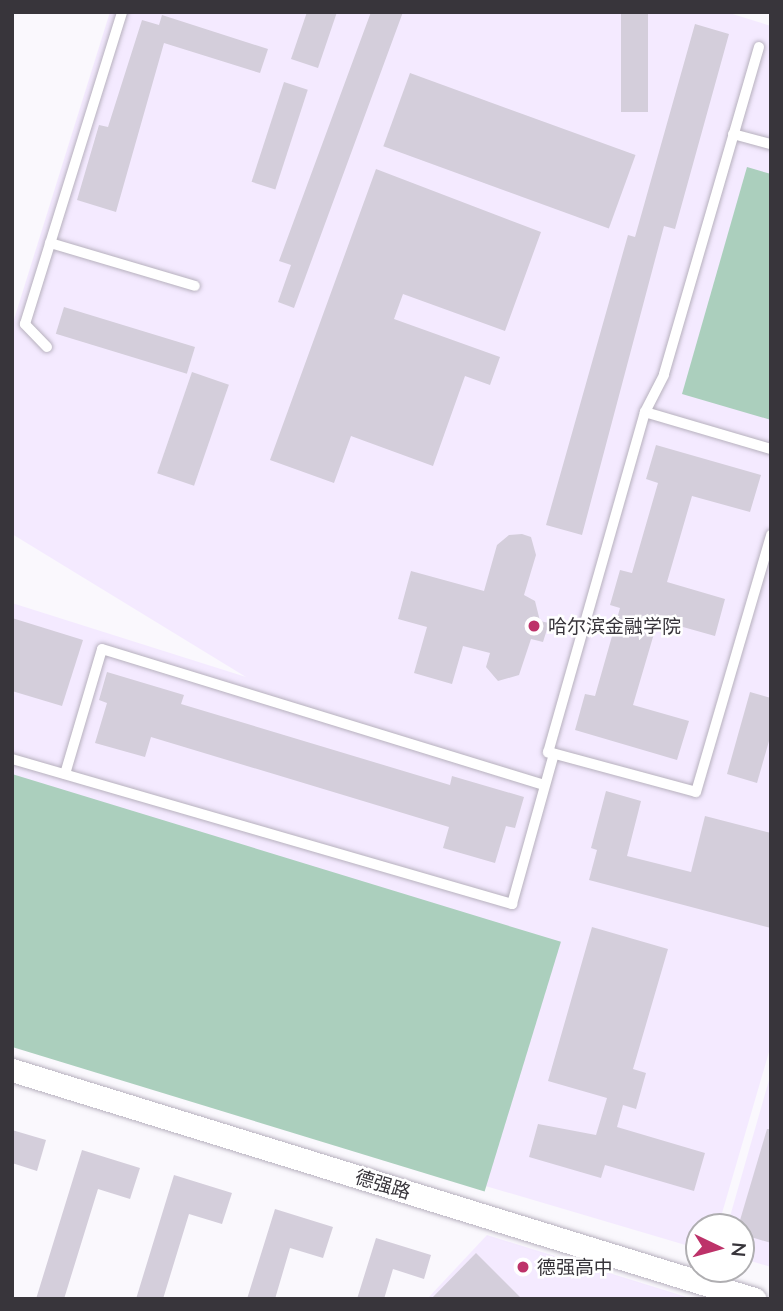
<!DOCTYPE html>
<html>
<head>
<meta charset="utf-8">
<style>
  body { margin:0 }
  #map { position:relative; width:783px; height:1311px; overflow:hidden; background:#faf8fd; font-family:Lato,"Noto Sans SC",sans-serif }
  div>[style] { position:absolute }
  .built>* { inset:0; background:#f4eaff }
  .green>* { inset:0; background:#abcfbd; transform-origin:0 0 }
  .building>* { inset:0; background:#d4cedb; transform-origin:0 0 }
  .roads { filter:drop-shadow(0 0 2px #b7b1be) drop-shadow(0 0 2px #b7b1be) }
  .service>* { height:10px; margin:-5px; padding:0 5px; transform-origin:5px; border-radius:5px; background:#fff }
  .tertiary>* { height:23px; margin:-11.5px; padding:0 11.5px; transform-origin:11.5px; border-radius:11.5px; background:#fff }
  .dots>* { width:19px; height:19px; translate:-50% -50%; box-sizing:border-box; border:4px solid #fff; border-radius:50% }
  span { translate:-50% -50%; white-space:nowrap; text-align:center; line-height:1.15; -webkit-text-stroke:5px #fff; paint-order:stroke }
  .poi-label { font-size:19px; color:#38353b }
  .left { translate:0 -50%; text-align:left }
  .street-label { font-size:19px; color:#38353b }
  .frame { position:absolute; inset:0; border:14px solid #38353b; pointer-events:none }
  .north { position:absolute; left:685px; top:1213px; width:70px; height:70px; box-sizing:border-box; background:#fff; border:2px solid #afaeb1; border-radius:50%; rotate:95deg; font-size:19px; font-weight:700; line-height:28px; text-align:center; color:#38353b }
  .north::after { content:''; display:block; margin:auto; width:24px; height:32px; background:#bd3269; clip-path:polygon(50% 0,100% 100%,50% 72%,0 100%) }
</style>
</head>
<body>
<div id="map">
  <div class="built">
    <div style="clip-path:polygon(110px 12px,726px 12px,771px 26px,771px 1045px,718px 1227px,699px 1227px,699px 1249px,12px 1046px,12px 603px,246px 677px,12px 534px,12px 326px)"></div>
    <div style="clip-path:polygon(771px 1073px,771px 1267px,741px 1258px,741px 1227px,727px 1227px)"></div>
    <div style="clip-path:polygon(487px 1235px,693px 1299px,427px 1299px)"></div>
  </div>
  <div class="green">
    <div style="clip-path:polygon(747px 167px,771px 174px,771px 420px,682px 394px)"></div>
    <div style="left:12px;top:774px;width:574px;height:261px;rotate:17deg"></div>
  </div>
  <div class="building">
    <div style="clip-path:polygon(307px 12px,337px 12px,318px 68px,291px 59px)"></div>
    <div style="clip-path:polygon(371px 12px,403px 12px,294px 308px,278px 302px,291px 265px,279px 261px)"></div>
    <div style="left:621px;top:12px;width:27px;height:100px"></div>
    <div style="clip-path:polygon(162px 15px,268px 49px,260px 73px,164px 43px,116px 212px,77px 200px,99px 125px,108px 127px,142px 20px,159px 25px)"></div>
    <div style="clip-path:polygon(695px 24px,729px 34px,675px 229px,664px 226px,582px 535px,546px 525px,628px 235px,635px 237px)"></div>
    <div style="left:410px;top:73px;width:240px;height:78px;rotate:20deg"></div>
    <div style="left:284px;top:82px;width:25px;height:105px;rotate:18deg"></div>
    <div style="clip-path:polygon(376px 169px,541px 232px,505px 331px,403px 294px,394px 319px,500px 357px,490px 385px,465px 376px,433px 466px,351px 436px,334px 483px,270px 460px)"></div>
    <div style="left:64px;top:307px;width:137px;height:28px;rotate:17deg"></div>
    <div style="left:192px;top:372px;width:39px;height:107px;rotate:19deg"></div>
    <div style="clip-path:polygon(656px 445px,761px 475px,750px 512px,692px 496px,667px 582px,725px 599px,715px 636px,658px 620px,633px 705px,689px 721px,677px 760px,575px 730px,585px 694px,595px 696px,620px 608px,610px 605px,620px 570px,632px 573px,658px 483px,646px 479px)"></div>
    <div style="clip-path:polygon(522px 534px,531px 537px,536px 555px,524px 595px,535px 601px,540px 621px,549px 623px,543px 642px,531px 639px,519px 675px,498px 681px,486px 667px,490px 653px,463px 646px,452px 684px,414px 673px,427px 627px,398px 619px,411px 571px,484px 591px,497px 545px,509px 535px)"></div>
    <div style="clip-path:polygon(12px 618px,83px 640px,62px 706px,12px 691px)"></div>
    <div style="clip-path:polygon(107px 672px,184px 695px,181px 704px,450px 785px,452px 776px,524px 797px,515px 828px,506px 826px,495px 863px,443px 848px,449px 827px,151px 737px,145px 757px,95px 743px,107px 703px,99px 700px)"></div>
    <div style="clip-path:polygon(750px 692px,771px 698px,771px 734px,757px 783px,727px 774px)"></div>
    <div style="clip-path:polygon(606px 791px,641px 801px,627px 856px,691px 872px,705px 816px,771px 833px,771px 928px,589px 880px,597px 850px,591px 848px)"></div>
    <div style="clip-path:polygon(592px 927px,668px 949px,633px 1069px,646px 1073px,636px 1109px,623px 1105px,617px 1127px,705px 1153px,694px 1191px,605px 1165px,601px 1178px,529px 1157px,538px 1124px,596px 1135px,607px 1098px,548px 1081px)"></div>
    <div style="clip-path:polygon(767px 1129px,771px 1129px,771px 1243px,741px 1234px,738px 1227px)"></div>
    <div style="clip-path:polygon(12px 1130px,46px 1140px,37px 1171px,12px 1163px)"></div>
    <div style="clip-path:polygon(82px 1150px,140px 1168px,130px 1199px,98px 1189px,64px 1299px,36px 1299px)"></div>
    <div style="clip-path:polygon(174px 1175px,232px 1193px,222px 1224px,189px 1214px,163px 1299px,136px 1299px)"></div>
    <div style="clip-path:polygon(275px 1209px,333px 1227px,323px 1258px,290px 1248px,275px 1299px,247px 1299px)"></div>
    <div style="clip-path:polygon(376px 1238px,431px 1255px,424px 1279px,393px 1269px,384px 1299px,357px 1299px)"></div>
    <div style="clip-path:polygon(476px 1253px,522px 1299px,431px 1299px)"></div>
  </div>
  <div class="roads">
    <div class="service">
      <div style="left:759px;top:47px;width:341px;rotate:106.2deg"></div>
      <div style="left:664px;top:375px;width:42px;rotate:117.2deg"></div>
      <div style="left:645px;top:412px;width:354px;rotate:105.9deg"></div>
      <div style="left:548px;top:752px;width:153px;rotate:15.1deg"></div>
      <div style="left:696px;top:792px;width:268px;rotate:-73.7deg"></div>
      <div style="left:733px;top:134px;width:39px;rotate:15deg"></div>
      <div style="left:50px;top:243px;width:151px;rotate:16.5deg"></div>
      <div style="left:47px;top:347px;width:32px;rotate:-134deg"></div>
      <div style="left:25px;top:324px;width:327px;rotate:-72.7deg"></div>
      <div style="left:645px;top:412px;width:131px;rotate:16.4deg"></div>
      <div style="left:12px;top:759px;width:521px;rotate:16.17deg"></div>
      <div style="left:512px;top:904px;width:156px;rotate:-74.4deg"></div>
      <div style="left:65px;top:774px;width:130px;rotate:-73.5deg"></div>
      <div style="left:102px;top:649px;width:463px;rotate:17.1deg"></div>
    </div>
    <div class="tertiary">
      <div style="left:12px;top:1070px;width:777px;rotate:17.15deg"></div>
    </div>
  </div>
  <div class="dots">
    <div style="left:534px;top:626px;background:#bd3269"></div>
    <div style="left:523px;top:1267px;background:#bd3269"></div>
  </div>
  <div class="poi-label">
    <span class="left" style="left:548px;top:626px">哈尔滨金融学院</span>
    <span class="left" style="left:537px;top:1267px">德强高中</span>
  </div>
  <div class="street-label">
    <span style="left:383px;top:1184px;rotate:17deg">德强路</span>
  </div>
  <div class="frame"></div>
  <div class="north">N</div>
</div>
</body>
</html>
